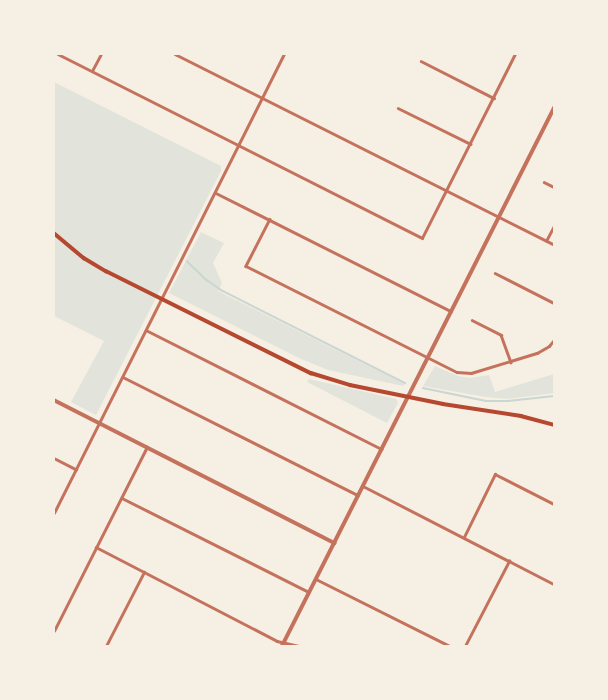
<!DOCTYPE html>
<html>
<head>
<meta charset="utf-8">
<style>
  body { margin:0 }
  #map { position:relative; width:608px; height:700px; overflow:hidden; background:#f6efe4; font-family:Lato,sans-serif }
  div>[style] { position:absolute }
  .green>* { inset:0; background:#e2e4dc }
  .stream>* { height:1.5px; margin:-0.75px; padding:0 0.75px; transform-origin:0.75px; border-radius:0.75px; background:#c9d6d2 }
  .minor>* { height:2.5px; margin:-1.25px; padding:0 1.25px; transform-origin:1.25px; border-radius:1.25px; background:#c5725c }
  .tertiary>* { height:3.5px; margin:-1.75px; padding:0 1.75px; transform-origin:1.75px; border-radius:1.75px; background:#c5725c }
  .secondary>* { height:3.5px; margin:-1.75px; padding:0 1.75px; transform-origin:1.75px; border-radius:1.75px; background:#b5482f }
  span { translate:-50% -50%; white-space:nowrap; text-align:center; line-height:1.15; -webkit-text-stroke:4px #f6efe4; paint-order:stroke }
  .frame { position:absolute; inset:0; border:55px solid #f6efe4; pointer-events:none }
</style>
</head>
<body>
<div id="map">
  <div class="green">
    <div style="clip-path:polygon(54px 82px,221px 166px,221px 171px,96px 415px,71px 402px,104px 341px,54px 316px)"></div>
    <div style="clip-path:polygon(201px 232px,224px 243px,213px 263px,222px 283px,218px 291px,405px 384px,403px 386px,328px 370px,299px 358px,169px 293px)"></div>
    <div style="clip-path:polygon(435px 366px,458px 376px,470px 378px,489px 375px,495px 392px,554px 374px,554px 393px,508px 399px,486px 397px,423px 386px)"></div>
    <div style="clip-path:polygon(309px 379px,396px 399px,398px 403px,387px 423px,307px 382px)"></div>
  </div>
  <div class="stream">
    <div style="left:187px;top:261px;width:28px;rotate:44deg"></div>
    <div style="left:207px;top:280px;width:19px;rotate:35deg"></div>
    <div style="left:223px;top:291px;width:204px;rotate:26.8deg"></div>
    <div style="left:423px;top:388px;width:64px;rotate:11.7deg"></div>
    <div style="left:486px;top:401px;width:22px"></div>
    <div style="left:508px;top:401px;width:46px;rotate:-6.2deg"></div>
  </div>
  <div class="minor">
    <div style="left:58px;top:54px;width:408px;rotate:26.8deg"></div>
    <div style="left:422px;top:238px;width:206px;rotate:-63.2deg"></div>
    <div style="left:175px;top:54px;width:424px;rotate:26.7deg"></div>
    <div style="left:421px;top:61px;width:82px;rotate:26.9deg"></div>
    <div style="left:92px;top:71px;width:19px;rotate:-62deg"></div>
    <div style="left:398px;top:108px;width:81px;rotate:26.3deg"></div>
    <div style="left:544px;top:182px;width:11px;rotate:27deg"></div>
    <div style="left:216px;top:193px;width:263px;rotate:26.7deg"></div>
    <div style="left:270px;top:219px;width:53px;rotate:117.1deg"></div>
    <div style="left:246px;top:266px;width:236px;rotate:26.7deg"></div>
    <div style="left:457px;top:372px;width:14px;rotate:4deg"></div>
    <div style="left:471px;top:373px;width:69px;rotate:-16.9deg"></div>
    <div style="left:537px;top:353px;width:14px;rotate:-30deg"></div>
    <div style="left:549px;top:346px;width:8px;rotate:-50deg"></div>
    <div style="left:546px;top:241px;width:17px;rotate:-62deg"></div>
    <div style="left:495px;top:273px;width:66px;rotate:27deg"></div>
    <div style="left:472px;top:320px;width:33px;rotate:27deg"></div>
    <div style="left:501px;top:335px;width:29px;rotate:70deg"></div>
    <div style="left:146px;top:330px;width:264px;rotate:26.8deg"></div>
    <div style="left:123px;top:377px;width:263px;rotate:26.7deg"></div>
    <div style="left:54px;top:458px;width:25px;rotate:27deg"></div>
    <div style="left:363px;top:486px;width:215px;rotate:27.2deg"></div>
    <div style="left:122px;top:498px;width:209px;rotate:26.7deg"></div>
    <div style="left:54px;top:513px;width:513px;rotate:-63.39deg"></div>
    <div style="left:464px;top:537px;width:70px;rotate:-63.8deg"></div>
    <div style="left:495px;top:474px;width:66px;rotate:27deg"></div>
    <div style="left:96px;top:547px;width:204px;rotate:27.4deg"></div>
    <div style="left:277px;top:641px;width:22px;rotate:13deg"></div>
    <div style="left:316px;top:579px;width:150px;rotate:26.6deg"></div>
    <div style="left:54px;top:631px;width:206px;rotate:-63.2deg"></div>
    <div style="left:106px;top:646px;width:83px;rotate:-62.8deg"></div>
    <div style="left:465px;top:646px;width:96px;rotate:-62.6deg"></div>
  </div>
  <div class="tertiary">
    <div style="left:54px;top:400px;width:315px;rotate:27deg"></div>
    <div style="left:282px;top:646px;width:603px;rotate:-63.18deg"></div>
  </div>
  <div class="secondary">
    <div style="left:54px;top:233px;width:39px;rotate:40deg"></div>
    <div style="left:84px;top:258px;width:26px;rotate:31deg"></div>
    <div style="left:106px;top:271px;width:229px;rotate:26.5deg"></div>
    <div style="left:311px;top:373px;width:41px;rotate:17.1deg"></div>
    <div style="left:350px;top:385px;width:95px;rotate:11.5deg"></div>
    <div style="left:443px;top:404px;width:79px;rotate:8.7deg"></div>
    <div style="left:521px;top:416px;width:34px;rotate:15deg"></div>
  </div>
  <div class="frame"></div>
</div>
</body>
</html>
